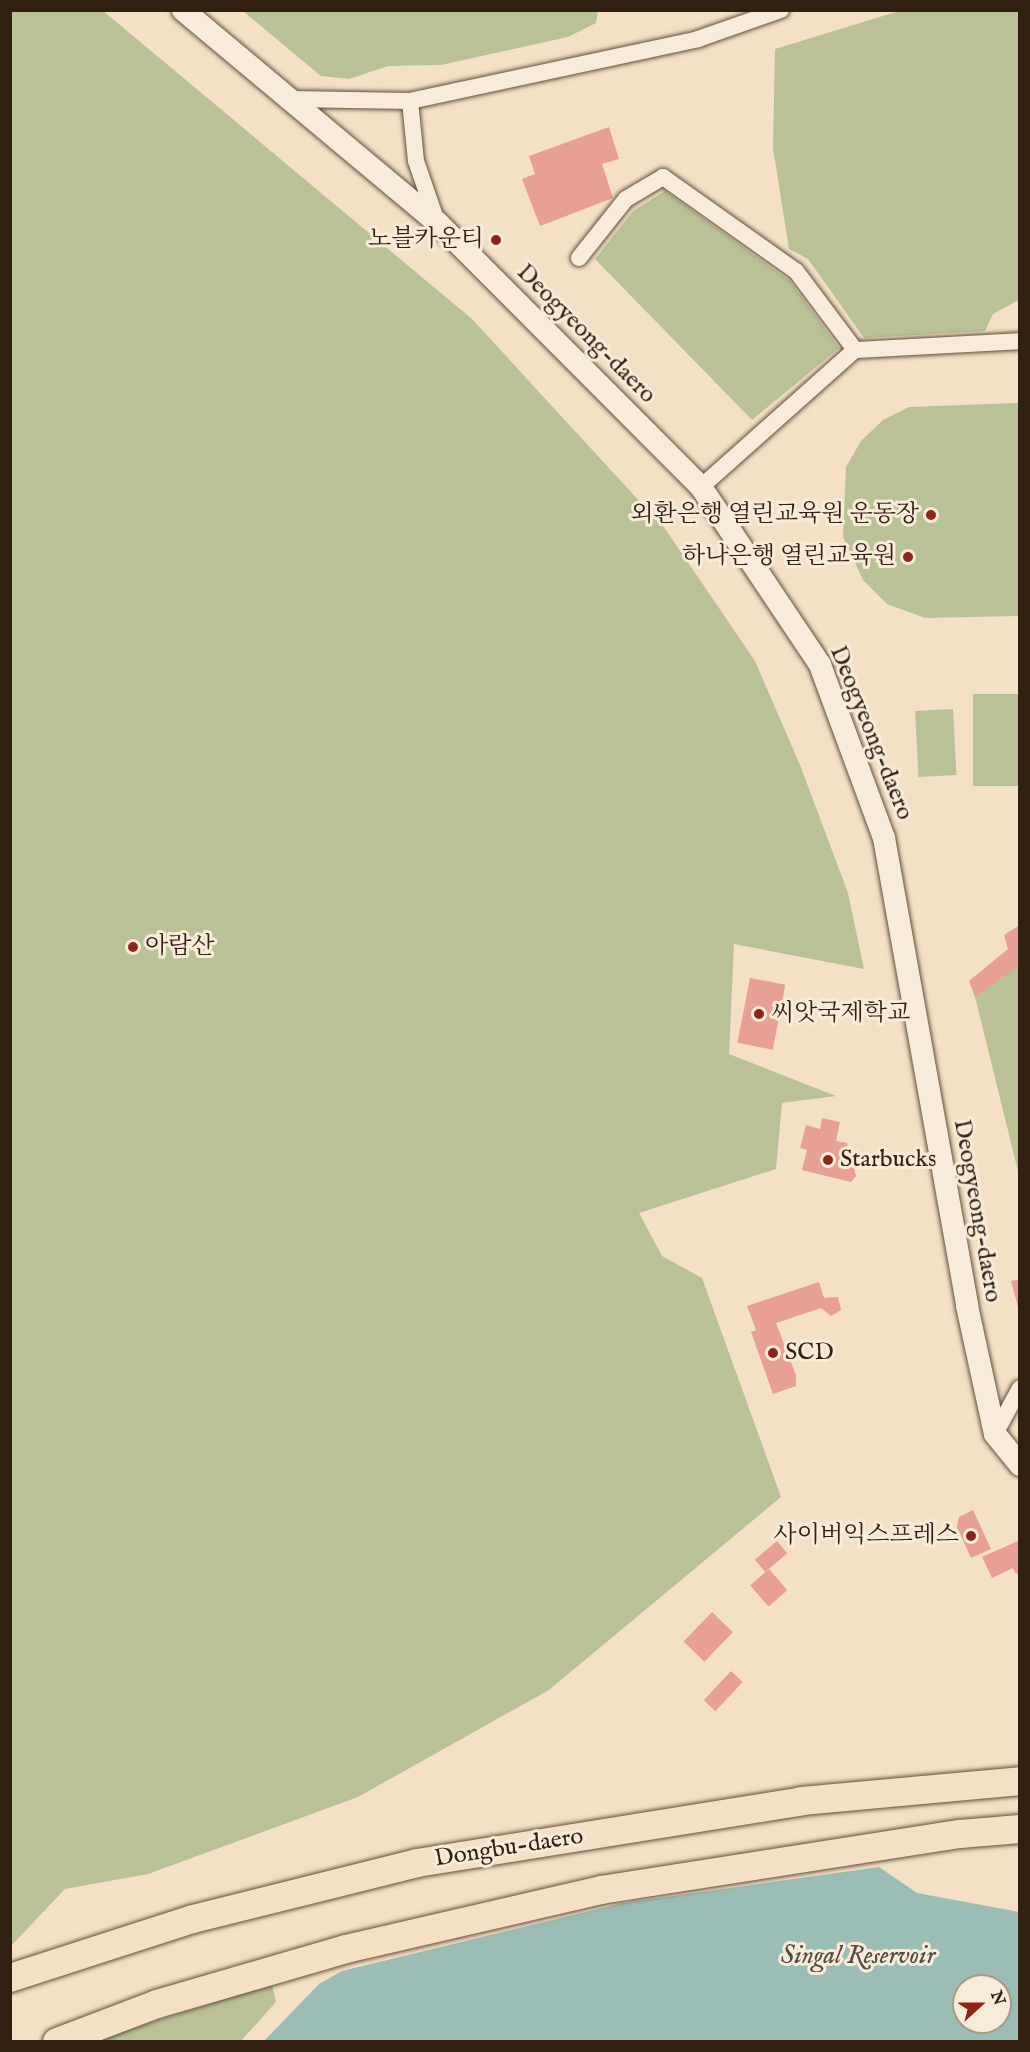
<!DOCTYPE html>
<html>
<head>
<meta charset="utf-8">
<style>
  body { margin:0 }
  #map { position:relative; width:1030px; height:2052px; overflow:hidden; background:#f4e0c4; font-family:"IM FELL English","Noto Serif KR",serif }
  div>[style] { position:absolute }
  .green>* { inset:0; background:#bac295; transform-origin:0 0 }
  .water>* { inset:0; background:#9cbdb6 }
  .building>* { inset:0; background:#e89f94; transform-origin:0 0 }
  .roads { filter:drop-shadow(0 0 2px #624f3c) drop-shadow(0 0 2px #624f3c) }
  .street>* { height:16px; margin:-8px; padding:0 8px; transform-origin:8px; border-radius:8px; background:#f8ebd9 }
  .secondary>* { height:22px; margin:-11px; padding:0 11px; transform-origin:11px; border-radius:11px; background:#f8ebd9 }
  .highway>* { height:28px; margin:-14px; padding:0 14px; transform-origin:14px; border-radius:14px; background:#f4e0c4 }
  .dots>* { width:16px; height:16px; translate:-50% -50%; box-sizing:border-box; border:3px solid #f8ebd9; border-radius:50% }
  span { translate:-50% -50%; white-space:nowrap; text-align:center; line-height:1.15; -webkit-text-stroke:6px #f8ebd9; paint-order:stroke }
  .poi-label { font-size:24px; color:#311f0f }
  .right { translate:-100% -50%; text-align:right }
  .left { translate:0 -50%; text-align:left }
  .street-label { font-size:24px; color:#311f0f }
  .water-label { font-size:26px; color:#514e41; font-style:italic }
  .frame { position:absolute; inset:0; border:12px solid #311f0f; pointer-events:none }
  .north { position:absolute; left:952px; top:1974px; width:60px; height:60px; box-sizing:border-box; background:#f8ebd9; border:2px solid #a89988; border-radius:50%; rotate:69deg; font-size:16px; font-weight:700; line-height:24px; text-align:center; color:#311f0f }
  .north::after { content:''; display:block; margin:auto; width:21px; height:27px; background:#8f2418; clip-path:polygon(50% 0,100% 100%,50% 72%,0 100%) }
</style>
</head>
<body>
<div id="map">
  <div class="green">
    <div style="clip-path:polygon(102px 10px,472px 319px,666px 530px,755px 661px,800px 765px,848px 893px,864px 969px,734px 944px,729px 1054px,836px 1096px,782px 1103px,776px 1169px,639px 1213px,662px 1256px,702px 1278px,781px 1497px,549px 1690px,358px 1797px,148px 1874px,65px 1889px,11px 1946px,10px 11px)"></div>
    <div style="clip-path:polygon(243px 11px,598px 11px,596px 23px,568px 37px,441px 65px,388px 66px,349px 79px,321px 76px)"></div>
    <div style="clip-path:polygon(899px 11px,1019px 11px,1019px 300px,993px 314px,985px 331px,864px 338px,808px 259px,789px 249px,773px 148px,775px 49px)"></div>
    <div style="clip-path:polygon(665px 191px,790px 281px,839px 348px,752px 420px,595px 259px,633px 211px)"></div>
    <div style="clip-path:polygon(1019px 403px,1019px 616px,925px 618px,887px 604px,863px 580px,843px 537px,846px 467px,861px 441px,883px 420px,909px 407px)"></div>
    <div style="left:1019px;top:694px;width:92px;height:46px;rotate:90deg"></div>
    <div style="left:953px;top:709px;width:66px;height:38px;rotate:87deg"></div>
    <div style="clip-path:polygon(1019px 965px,1019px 1175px,975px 997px)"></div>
    <div style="clip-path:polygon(272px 1984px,276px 2002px,241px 2041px,90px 2042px)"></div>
  </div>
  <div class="water">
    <div style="clip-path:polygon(evenodd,879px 1867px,917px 1893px,1019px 1912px,1019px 2041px,264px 2041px,319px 1984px,342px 1971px,623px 1903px,879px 1867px,964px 1986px,1000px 1986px,1000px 2022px,964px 2022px,964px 1986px)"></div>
  </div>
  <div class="building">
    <div style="clip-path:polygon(609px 127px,619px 159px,602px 164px,613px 198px,540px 226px,522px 179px,535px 174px,529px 156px)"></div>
    <div style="clip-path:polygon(1020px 925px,1020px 965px,975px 997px,969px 981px,1008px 949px,1004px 935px)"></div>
    <div style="left:750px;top:978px;width:36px;height:66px;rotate:11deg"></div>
    <div style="clip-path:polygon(822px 1118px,840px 1122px,836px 1141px,847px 1143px,856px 1176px,851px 1182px,802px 1170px,807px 1150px,800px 1148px,806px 1125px,820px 1129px)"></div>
    <div style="clip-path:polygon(1020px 1279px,1020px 1311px,1019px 1311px,1011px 1281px)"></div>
    <div style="clip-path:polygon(819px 1282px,824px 1298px,838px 1297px,841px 1310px,831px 1316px,821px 1308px,776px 1323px,796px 1375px,796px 1386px,773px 1394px,751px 1332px,756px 1330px,747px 1306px)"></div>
    <div style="clip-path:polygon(973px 1510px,991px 1549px,971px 1558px,957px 1527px,959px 1517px)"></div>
    <div style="clip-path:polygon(1020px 1540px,1020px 1572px,1016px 1574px,1013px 1568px,992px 1578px,982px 1557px)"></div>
    <div style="left:777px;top:1541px;width:16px;height:29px;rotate:50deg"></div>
    <div style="left:769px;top:1569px;width:28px;height:25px;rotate:49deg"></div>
    <div style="left:712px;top:1612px;width:29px;height:41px;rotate:44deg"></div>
    <div style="left:731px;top:1671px;width:16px;height:40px;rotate:43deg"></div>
  </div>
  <div class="roads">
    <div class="street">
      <div style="left:291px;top:99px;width:119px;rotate:1deg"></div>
      <div style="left:410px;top:101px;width:60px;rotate:84.3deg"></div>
      <div style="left:416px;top:161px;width:65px;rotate:71deg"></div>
      <div style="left:410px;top:101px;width:295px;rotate:-12.1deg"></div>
      <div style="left:698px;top:39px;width:88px;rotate:-19.3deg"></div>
      <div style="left:579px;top:258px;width:75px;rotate:-51.5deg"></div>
      <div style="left:626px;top:199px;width:43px;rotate:-30.7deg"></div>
      <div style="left:663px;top:177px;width:163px;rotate:35.3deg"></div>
      <div style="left:796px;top:271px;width:99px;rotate:53.2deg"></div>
      <div style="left:701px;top:487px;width:206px;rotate:-41.7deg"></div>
      <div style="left:855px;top:350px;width:165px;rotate:-3.1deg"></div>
      <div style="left:995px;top:1434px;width:52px;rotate:-61.5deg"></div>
    </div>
    <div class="secondary">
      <div style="left:183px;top:10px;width:332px;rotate:39.9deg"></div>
      <div style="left:438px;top:223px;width:373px;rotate:45.1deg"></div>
      <div style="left:701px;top:487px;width:214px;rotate:56.2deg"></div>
      <div style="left:820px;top:665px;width:184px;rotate:69.7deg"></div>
      <div style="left:884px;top:838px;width:475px;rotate:79.9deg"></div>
      <div style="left:967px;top:1306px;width:131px;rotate:77.7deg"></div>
      <div style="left:995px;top:1434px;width:40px;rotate:51deg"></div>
    </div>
    <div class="highway">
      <div style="left:10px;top:1978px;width:192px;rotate:-17.9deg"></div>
      <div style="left:193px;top:1919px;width:231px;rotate:-14deg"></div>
      <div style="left:417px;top:1863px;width:390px;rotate:-9.1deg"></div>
      <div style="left:802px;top:1801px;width:219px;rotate:-5.2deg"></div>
      <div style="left:57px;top:2042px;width:107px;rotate:-20.8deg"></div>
      <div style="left:157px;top:2004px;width:197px;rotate:-16.2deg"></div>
      <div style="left:346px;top:1949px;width:262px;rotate:-13deg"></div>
      <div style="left:601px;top:1890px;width:363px;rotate:-8.9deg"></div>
      <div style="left:960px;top:1834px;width:60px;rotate:-4.8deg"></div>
    </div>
  </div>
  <div class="dots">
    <div style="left:496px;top:240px;background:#8f2418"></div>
    <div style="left:931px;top:515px;background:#8f2418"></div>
    <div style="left:908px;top:557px;background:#8f2418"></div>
    <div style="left:133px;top:947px;background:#8f2418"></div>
    <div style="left:759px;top:1014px;background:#8f2418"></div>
    <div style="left:828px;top:1160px;background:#8f2418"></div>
    <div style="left:773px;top:1353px;background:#8f2418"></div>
    <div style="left:971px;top:1536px;background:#8f2418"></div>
  </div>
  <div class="poi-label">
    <span class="right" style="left:484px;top:240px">노블카운티</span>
    <span class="right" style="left:919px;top:515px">외환은행 열린교육원 운동장</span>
    <span class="right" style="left:896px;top:557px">하나은행 열린교육원</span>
    <span class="left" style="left:145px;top:947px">아람산</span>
    <span class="left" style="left:771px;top:1014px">씨앗국제학교</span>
    <span class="left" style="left:840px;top:1160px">Starbucks</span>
    <span class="left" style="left:785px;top:1353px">SCD</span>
    <span class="right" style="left:959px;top:1536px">사이버익스프레스</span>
  </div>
  <div class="street-label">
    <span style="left:586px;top:334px;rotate:45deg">Deogyeong-daero</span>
    <span style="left:871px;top:733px;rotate:68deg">Deogyeong-daero</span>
    <span style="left:977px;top:1211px;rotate:80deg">Deogyeong-daero</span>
    <span style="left:509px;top:1848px;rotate:-9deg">Dongbu-daero</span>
  </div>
  <div class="water-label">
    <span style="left:858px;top:1956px">Singal Reservoir</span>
  </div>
  <div class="frame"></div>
  <div class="north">N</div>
</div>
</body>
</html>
